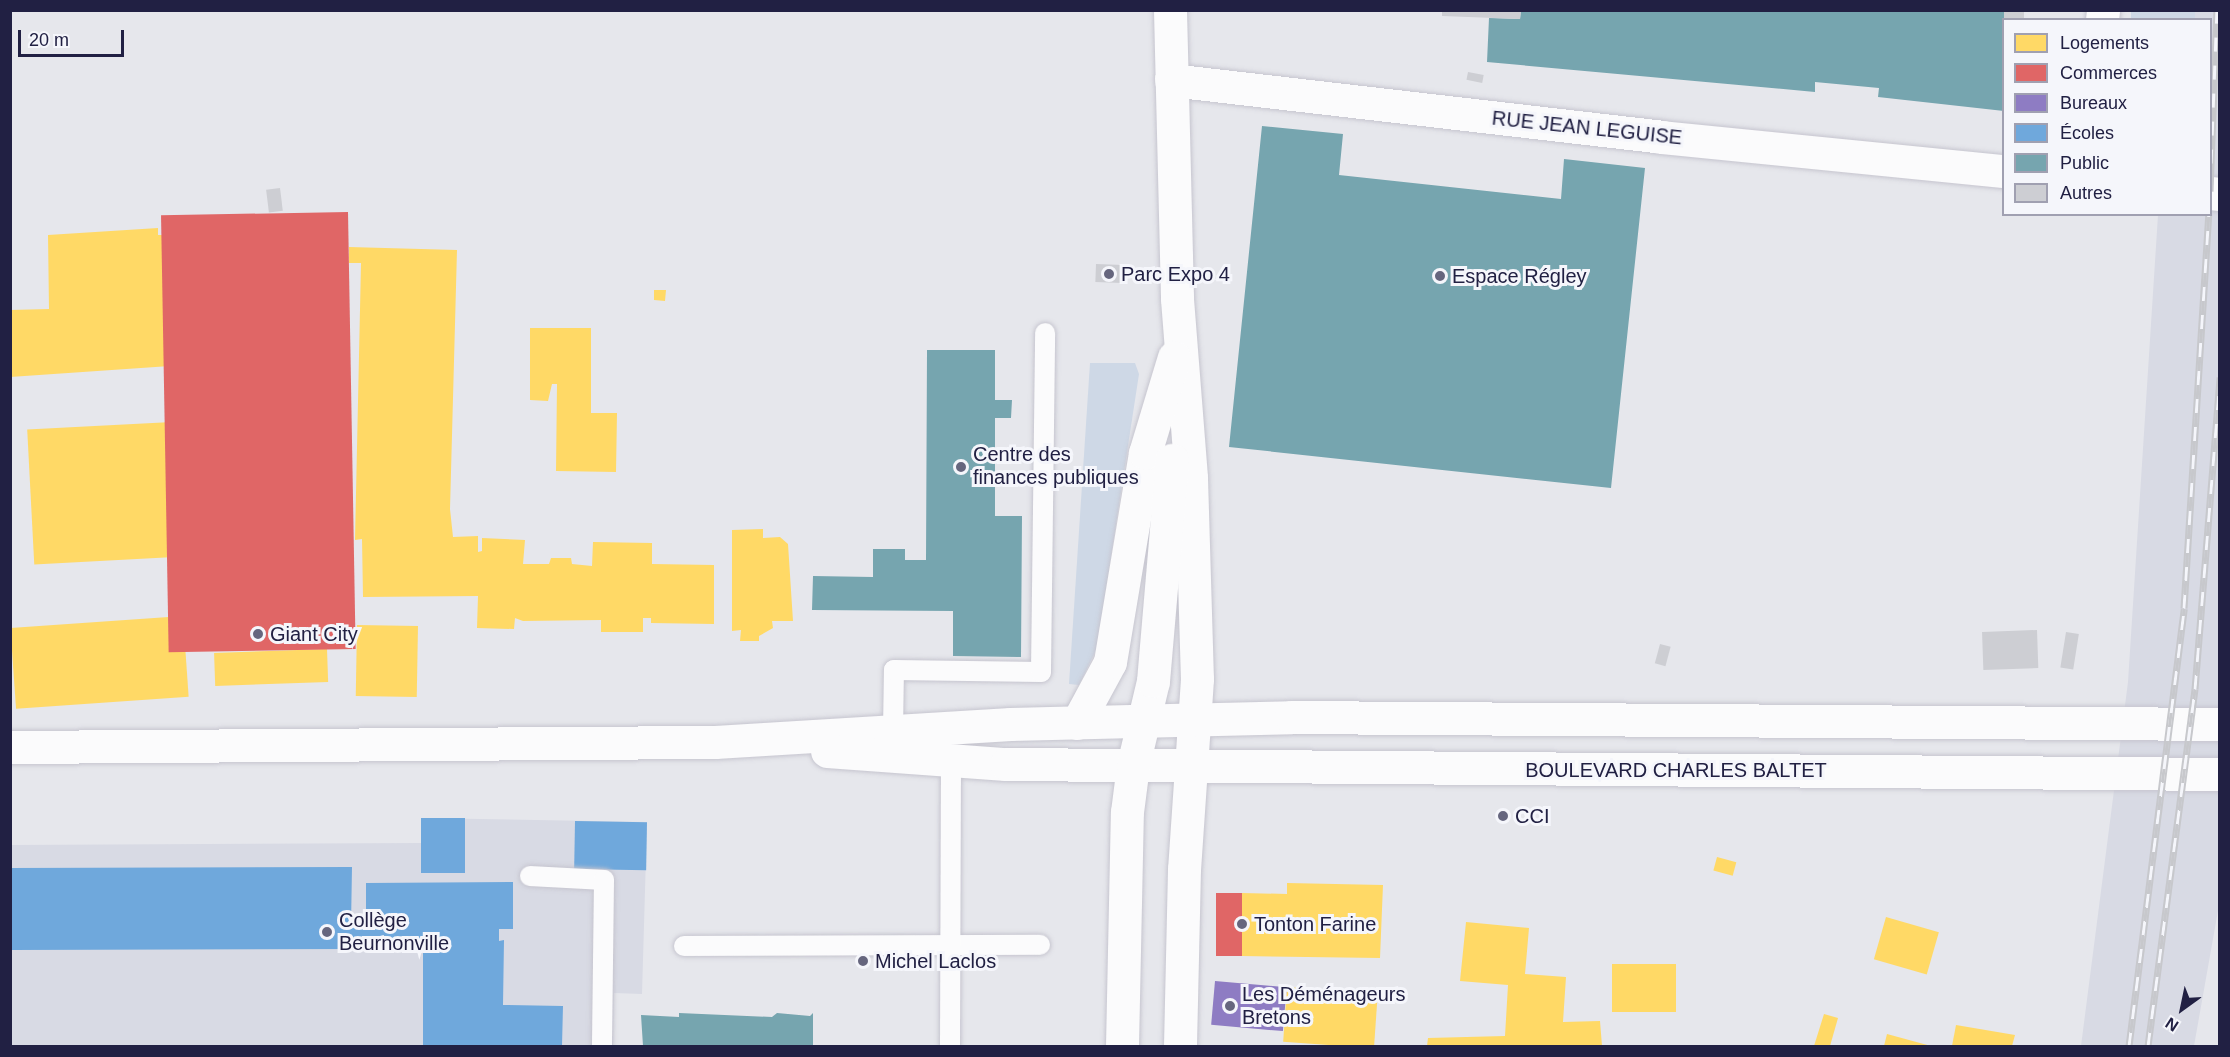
<!DOCTYPE html>
<html>
<head>
<meta charset="utf-8">
<style>
  body { margin:0 }
  #map { position:relative; width:2230px; height:1057px; overflow:hidden; background:#e6e7ec; font-family:Helvetica,sans-serif }
  div>[style] { position:absolute }
  .built>* { inset:0; background:#d8dae4 }
  .green>* { inset:0; background:#ced8e6; transform-origin:0 0 }
  .homes>* { inset:0; background:#ffd966; transform-origin:0 0 }
  .shops>* { inset:0; background:#e06666; transform-origin:0 0 }
  .offices>* { inset:0; background:#8e7cc3; transform-origin:0 0 }
  .schools>* { inset:0; background:#6fa8dc; transform-origin:0 0 }
  .public>* { inset:0; background:#76a5af }
  .building>* { inset:0; background:#cdced3; transform-origin:0 0 }
  .roads { filter:drop-shadow(0 0 2px #c6c5cf) drop-shadow(0 0 2px #c6c5cf) }
  .lane>* { height:20px; margin:-10px; padding:0 10px; transform-origin:10px; border-radius:10px; background:#fbfbfc }
  .street>* { height:33px; margin:-16.5px; padding:0 16.5px; transform-origin:16.5px; border-radius:16.5px; background:#fbfbfc }
  .secondary>* { height:33px; margin:-16.5px; padding:0 16.5px; transform-origin:16.5px; border-radius:16.5px; background:#fbfbfc }
  .rail>* { height:7px; margin-top:-3.5px; transform-origin:0; background:repeating-linear-gradient(90deg,#f5f6fb 0 14px,#c7c8cc 0 28px); box-sizing:border-box; border-block:2px solid #c7c8cc }
  .dots>* { width:16px; height:16px; translate:-50% -50%; box-sizing:border-box; border:3px solid #f5f6fb; border-radius:50% }
  span { translate:-50% -50%; white-space:nowrap; text-align:center; line-height:1.15; -webkit-text-stroke:6px #f5f6fb; paint-order:stroke }
  .street-label { font-size:20px; color:#212043 }
  .poi-label { font-size:20px; color:#212043 }
  .left { translate:0 -50%; text-align:left }
  .frame { position:absolute; inset:0; border:12px solid #212043; pointer-events:none }
  .legend { position:absolute; left:2002px; top:18px; width:210px; height:198px; box-sizing:border-box; background:#f5f6fb; border:2px solid #a0a0b1; margin:0; padding:8px 10px; list-style:none; font-size:18px; color:#212043 }
  .legend li { display:flex; align-items:center; gap:12px; height:30px }
  .legend b { width:30px; border:2px solid #a0a0b1 }
  .north { position:absolute; left:2152px; top:979px; width:60px; height:60px; -webkit-text-stroke:4px #f5f6fb; paint-order:stroke; rotate:213deg; font-size:16px; font-weight:700; line-height:24px; text-align:center; color:#212043 }
  .north::after { content:''; display:block; margin:auto; width:21px; height:27px; background:#212043; clip-path:polygon(50% 0,100% 100%,50% 72%,0 100%) }
  .scale { position:absolute; left:18px; top:30px; width:106px; height:27px; box-sizing:border-box; border:3px solid #212043; border-top:0; padding-left:8px; font-size:18px; line-height:21px; white-space:nowrap; color:#212043; -webkit-text-stroke:4px #f5f6fb; paint-order:stroke }
</style>
</head>
<body>
<div id="map">
  <div class="built">
    <div style="clip-path:polygon(2172px 11px,2219px 11px,2219px 905px,2194px 1046px,2081px 1046px,2128px 682px,2158px 215px,2210px 214px,2210px 20px,2172px 19px)"></div>
    <div style="clip-path:polygon(421px 818px,647px 822px,642px 994px,614px 993px,613px 1046px,11px 1046px,10px 845px,421px 843px)"></div>
  </div>
  <div class="green">
    <div style="left:2131px;top:11px;width:64px;height:8px"></div>
    <div style="clip-path:polygon(1090px 363px,1135px 363px,1139px 374px,1097px 648px,1079px 685px,1069px 684px)"></div>
  </div>
  <div class="homes">
    <div style="clip-path:polygon(158px 228px,158px 235px,162px 235px,170px 366px,10px 377px,10px 310px,49px 309px,48px 235px)"></div>
    <div style="clip-path:polygon(349px 247px,457px 250px,450px 509px,453px 537px,478px 536px,478px 552px,482px 551px,482px 538px,525px 540px,523px 564px,549px 564px,551px 558px,571px 558px,572px 564px,592px 566px,593px 542px,652px 543px,652px 564px,714px 565px,714px 624px,651px 623px,651px 618px,643px 618px,643px 632px,601px 632px,601px 620px,523px 621px,515px 618px,514px 629px,477px 628px,478px 596px,363px 597px,362px 539px,355px 540px,361px 263px,349px 263px)"></div>
    <div style="clip-path:polygon(654px 290px,666px 290px,665px 301px,654px 300px)"></div>
    <div style="clip-path:polygon(530px 328px,591px 328px,591px 413px,617px 413px,616px 472px,556px 471px,557px 384px,552px 384px,548px 401px,530px 400px)"></div>
    <div style="left:172px;top:422px;width:135px;height:145px;rotate:87deg"></div>
    <div style="clip-path:polygon(763px 529px,763px 538px,780px 537px,788px 544px,793px 621px,772px 621px,773px 628px,759px 636px,759px 641px,740px 641px,741px 630px,732px 631px,732px 530px)"></div>
    <div style="left:183px;top:616px;width:81px;height:173px;rotate:86deg"></div>
    <div style="left:357px;top:625px;width:61px;height:71px;rotate:1deg"></div>
    <div style="left:327px;top:649px;width:33px;height:113px;rotate:88deg"></div>
    <div style="left:1717px;top:857px;width:20px;height:14px;rotate:15deg"></div>
    <div style="clip-path:polygon(1287px 883px,1383px 885px,1380px 958px,1242px 956px,1242px 893px,1287px 894px)"></div>
    <div style="left:1886px;top:917px;width:55px;height:44px;rotate:16deg"></div>
    <div style="clip-path:polygon(1466px 922px,1529px 928px,1525px 974px,1566px 977px,1563px 1022px,1600px 1021px,1602px 1046px,1427px 1046px,1428px 1038px,1505px 1036px,1508px 985px,1460px 981px)"></div>
    <div style="left:1612px;top:964px;width:64px;height:48px"></div>
    <div style="left:1287px;top:987px;width:91px;height:55px;rotate:4deg"></div>
    <div style="clip-path:polygon(1824px 1014px,1838px 1018px,1830px 1046px,1814px 1046px)"></div>
    <div style="clip-path:polygon(1956px 1025px,2015px 1035px,2012px 1046px,1952px 1046px)"></div>
    <div style="clip-path:polygon(1887px 1034px,1931px 1046px,1884px 1046px)"></div>
  </div>
  <div class="shops">
    <div style="left:348px;top:212px;width:437px;height:187px;rotate:89deg"></div>
    <div style="left:1216px;top:893px;width:26px;height:63px"></div>
  </div>
  <div class="offices">
    <div style="left:1215px;top:981px;width:72px;height:44px;rotate:5deg"></div>
  </div>
  <div class="schools">
    <div style="left:421px;top:818px;width:44px;height:55px"></div>
    <div style="left:575px;top:821px;width:72px;height:48px;rotate:1deg"></div>
    <div style="clip-path:polygon(352px 867px,351px 926px,366px 926px,366px 883px,513px 882px,513px 929px,499px 929px,499px 941px,504px 940px,503px 1005px,563px 1006px,562px 1046px,423px 1046px,423px 942px,354px 946px,351px 949px,10px 950px,10px 868px)"></div>
  </div>
  <div class="public">
    <div style="clip-path:polygon(1521px 10px,2004px 10px,2004px 111px,1878px 97px,1879px 88px,1815px 82px,1815px 92px,1487px 62px,1489px 18px,1520px 19px)"></div>
    <div style="clip-path:polygon(1262px 126px,1343px 134px,1339px 175px,1561px 199px,1564px 159px,1645px 168px,1611px 488px,1229px 447px)"></div>
    <div style="clip-path:polygon(927px 350px,995px 350px,995px 400px,1012px 400px,1011px 418px,995px 418px,995px 516px,1022px 516px,1021px 657px,953px 656px,953px 611px,812px 610px,813px 576px,873px 577px,873px 549px,905px 549px,905px 560px,926px 560px)"></div>
    <div style="clip-path:polygon(679px 1013px,772px 1017px,777px 1013px,810px 1016px,813px 1013px,813px 1046px,643px 1046px,641px 1015px,679px 1017px)"></div>
  </div>
  <div class="building">
    <div style="clip-path:polygon(1442px 10px,1521px 10px,1520px 19px,1442px 16px)"></div>
    <div style="left:2004px;top:10px;width:20px;height:10px"></div>
    <div style="left:1468px;top:72px;width:16px;height:8px;rotate:11deg"></div>
    <div style="left:280px;top:188px;width:23px;height:14px;rotate:83deg"></div>
    <div style="left:1096px;top:264px;width:27px;height:18px;rotate:2deg"></div>
    <div style="left:2037px;top:630px;width:38px;height:55px;rotate:88deg"></div>
    <div style="left:2066px;top:632px;width:13px;height:36px;rotate:9deg"></div>
    <div style="left:1660px;top:644px;width:11px;height:20px;rotate:15deg"></div>
  </div>
  <div class="roads">
    <div class="lane">
      <div style="left:893px;top:731px;width:61px;rotate:-89.1deg"></div>
      <div style="left:894px;top:670px;width:147px;rotate:0.8deg"></div>
      <div style="left:1041px;top:672px;width:339px;rotate:-89.3deg"></div>
      <div style="left:530px;top:876px;width:74px;rotate:3.1deg"></div>
      <div style="left:604px;top:880px;width:166px;rotate:90.7deg"></div>
      <div style="left:684px;top:946px;width:356px;rotate:-0.2deg"></div>
      <div style="left:950px;top:1046px;width:284px;rotate:-89.8deg"></div>
    </div>
    <div class="street">
      <div style="left:2102px;top:20px;width:10px;rotate:-84deg"></div>
      <div style="left:1171px;top:80px;width:493px;rotate:6.6deg"></div>
      <div style="left:1661px;top:137px;width:345px;rotate:5.7deg"></div>
      <div style="left:2210px;top:193px;width:10px;rotate:6deg"></div>
    </div>
    <div class="secondary">
      <div style="left:1170px;top:10px;width:289px;rotate:88.6deg"></div>
      <div style="left:1177px;top:299px;width:180px;rotate:85.5deg"></div>
      <div style="left:1191px;top:478px;width:201px;rotate:88.3deg"></div>
      <div style="left:1197px;top:679px;width:190px;rotate:93.9deg"></div>
      <div style="left:1184px;top:869px;width:177px;rotate:91.3deg"></div>
      <div style="left:1077px;top:723px;width:69px;rotate:-61.6deg"></div>
      <div style="left:1110px;top:662px;width:212px;rotate:-80.5deg"></div>
      <div style="left:1145px;top:453px;width:100px;rotate:-73.2deg"></div>
      <div style="left:10px;top:747px;width:705px;rotate:-0.41deg"></div>
      <div style="left:715px;top:742px;width:296px;rotate:-3.5deg"></div>
      <div style="left:1010px;top:724px;width:281px;rotate:-1.4deg"></div>
      <div style="left:1291px;top:717px;width:929px;rotate:0.43deg"></div>
      <div style="left:827px;top:751px;width:179px;rotate:4.2deg"></div>
      <div style="left:1006px;top:764px;width:1214px;rotate:0.47deg"></div>
      <div style="left:1122px;top:1046px;width:234px;rotate:-88.8deg"></div>
      <div style="left:1127px;top:812px;width:47px;rotate:-82.7deg"></div>
      <div style="left:1133px;top:765px;width:86px;rotate:-76.6deg"></div>
      <div style="left:1153px;top:681px;width:222px;rotate:-85.1deg"></div>
    </div>
  </div>
  <div class="rail">
    <div style="left:2210px;top:191px;width:181px;rotate:-87.8deg"></div>
    <div style="left:2129px;top:1046px;width:441px;rotate:-82.8deg"></div>
    <div style="left:2184px;top:608px;width:395px;rotate:-86.4deg"></div>
    <div style="left:2148px;top:1046px;width:360px;rotate:-82.5deg"></div>
    <div style="left:2195px;top:689px;width:313px;rotate:-85.4deg"></div>
  </div>
  <div class="dots">
    <div style="left:1109px;top:274px;background:#66667e"></div>
    <div style="left:1440px;top:276px;background:#66667e"></div>
    <div style="left:961px;top:467px;background:#66667e"></div>
    <div style="left:258px;top:634px;background:#66667e"></div>
    <div style="left:1503px;top:816px;background:#66667e"></div>
    <div style="left:1242px;top:924px;background:#66667e"></div>
    <div style="left:327px;top:932px;background:#66667e"></div>
    <div style="left:863px;top:961px;background:#66667e"></div>
    <div style="left:1230px;top:1006px;background:#66667e"></div>
  </div>
  <div class="street-label">
    <span style="left:1587px;top:128px;rotate:6deg">RUE JEAN LEGUISE</span>
    <span style="left:1676px;top:770px">BOULEVARD CHARLES BALTET</span>
  </div>
  <div class="poi-label">
    <span class="left" style="left:1121px;top:274px">Parc Expo 4</span>
    <span class="left" style="left:1452px;top:276px">Espace Régley</span>
    <span class="left" style="left:973px;top:466px">Centre des<br>finances publiques</span>
    <span class="left" style="left:270px;top:634px">Giant City</span>
    <span class="left" style="left:1515px;top:816px">CCI</span>
    <span class="left" style="left:339px;top:932px">Collège<br>Beurnonville</span>
    <span class="left" style="left:1254px;top:924px">Tonton Farine</span>
    <span class="left" style="left:875px;top:961px">Michel Laclos</span>
    <span class="left" style="left:1242px;top:1006px">Les Déménageurs<br>Bretons</span>
  </div>
  <div class="frame"></div>
  <ul class="legend">
  <li><b style="height:16px;background:#ffd966"></b>Logements</li>
  <li><b style="height:16px;background:#e06666"></b>Commerces</li>
  <li><b style="height:16px;background:#8e7cc3"></b>Bureaux</li>
  <li><b style="height:16px;background:#6fa8dc"></b>Écoles</li>
  <li><b style="height:16px;background:#76a5af"></b>Public</li>
  <li><b style="height:16px;background:#cdced3"></b>Autres</li>
  </ul>
  <div class="north">N</div>
  <div class="scale">20 m</div>
</div>
</body>
</html>
